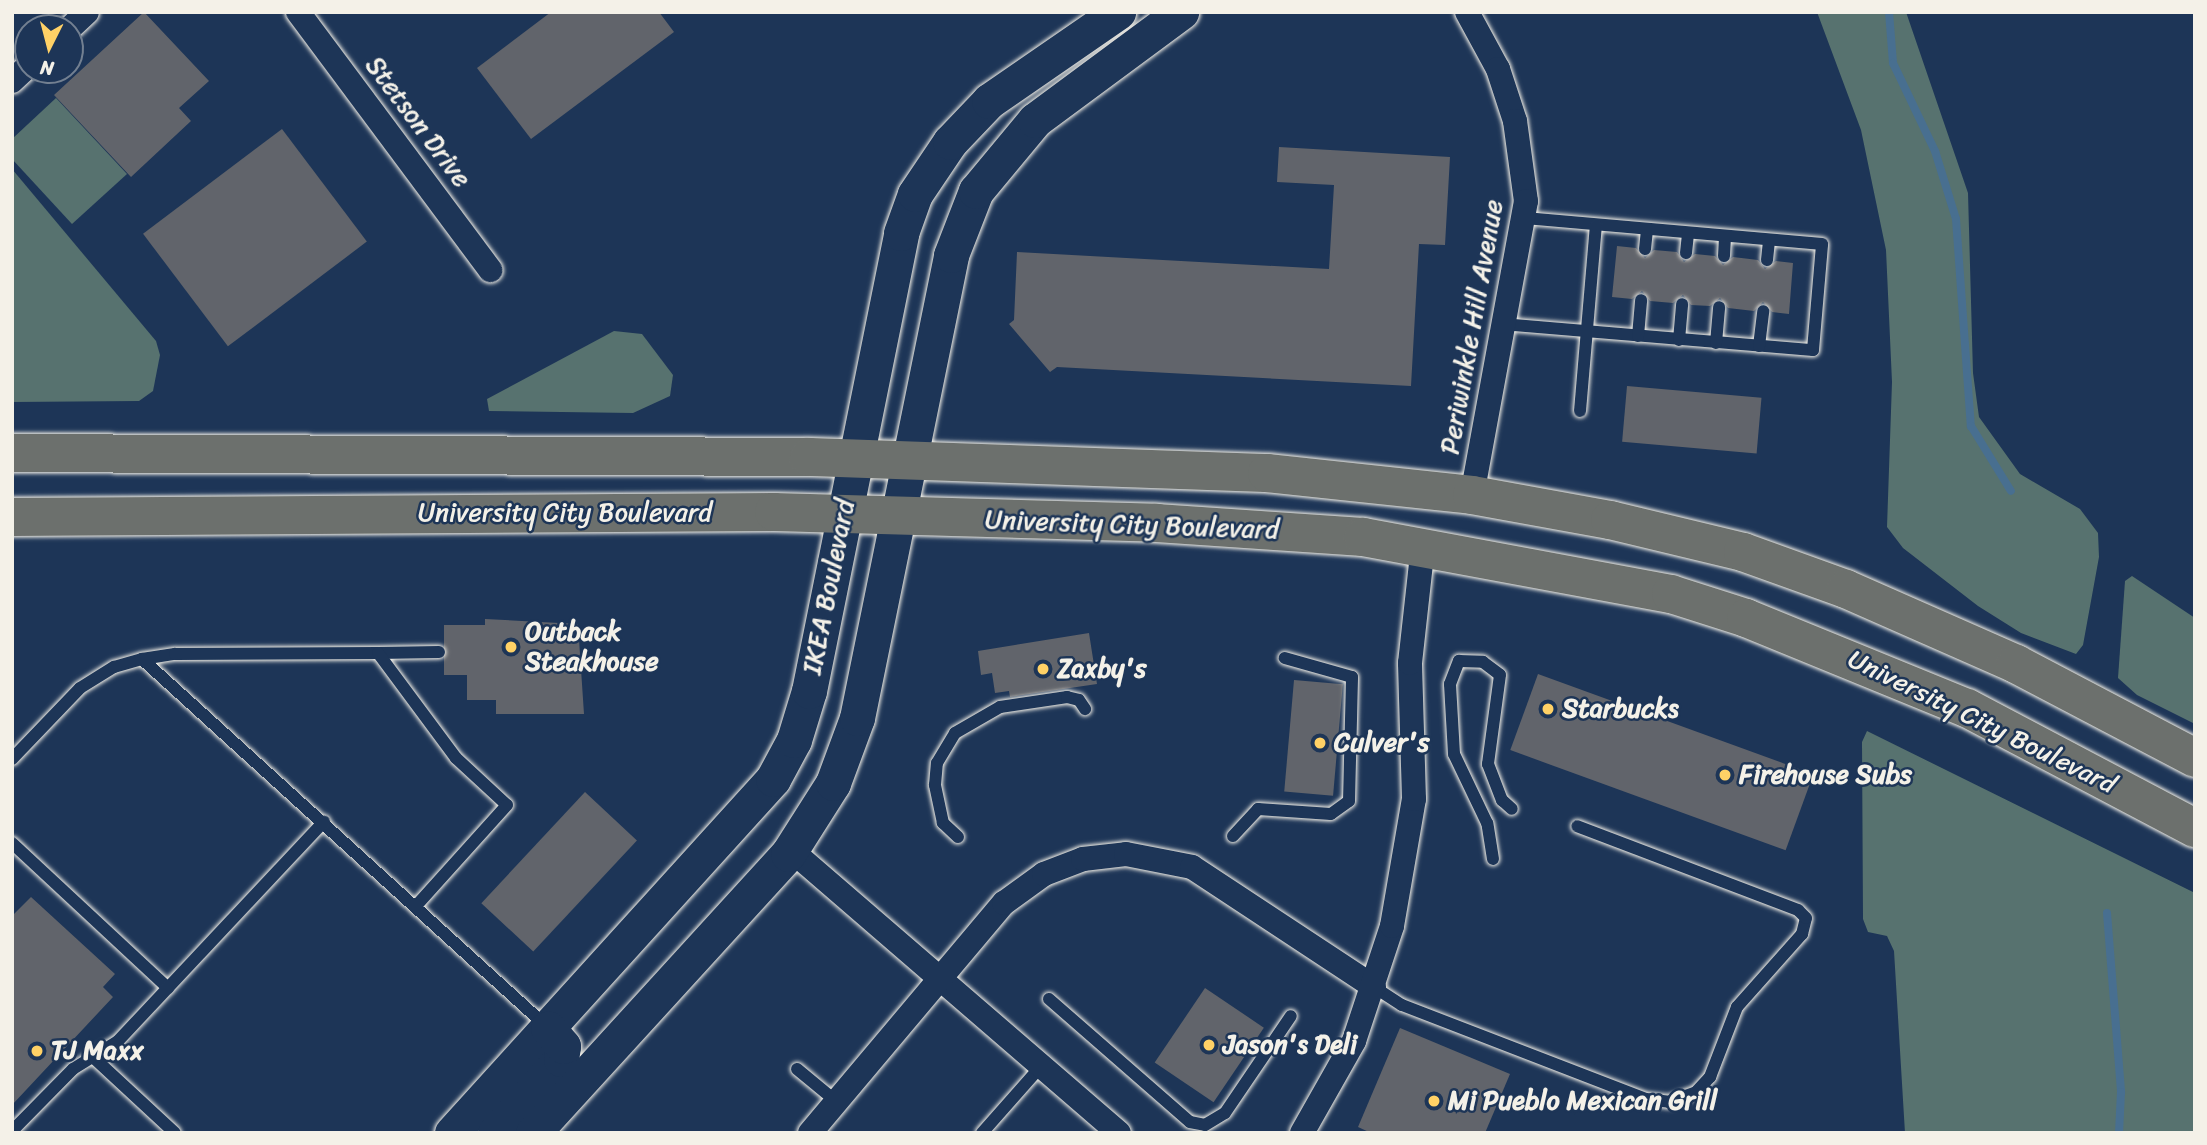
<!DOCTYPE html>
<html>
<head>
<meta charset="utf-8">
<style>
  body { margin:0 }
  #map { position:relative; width:2207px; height:1145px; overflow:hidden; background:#1d3557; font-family:Sriracha,sans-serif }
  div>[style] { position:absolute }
  .green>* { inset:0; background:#57726f }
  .stream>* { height:8px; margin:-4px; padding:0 4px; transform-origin:4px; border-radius:4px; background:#486f90 }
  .building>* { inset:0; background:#61646b; transform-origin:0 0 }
  .roads { filter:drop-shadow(0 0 2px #f4f1e8) drop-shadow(0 0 2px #f4f1e8) }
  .lane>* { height:12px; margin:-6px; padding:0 6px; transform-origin:6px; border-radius:6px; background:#1d3557 }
  .street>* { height:24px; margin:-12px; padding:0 12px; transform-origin:12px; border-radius:12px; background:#1d3557 }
  .secondary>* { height:35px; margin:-17.5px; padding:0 17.5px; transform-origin:17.5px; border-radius:17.5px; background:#1d3557 }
  .primary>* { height:38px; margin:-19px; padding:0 19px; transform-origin:19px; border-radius:19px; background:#6c706d }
  .dots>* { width:19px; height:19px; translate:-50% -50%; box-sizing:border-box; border:4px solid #1d3557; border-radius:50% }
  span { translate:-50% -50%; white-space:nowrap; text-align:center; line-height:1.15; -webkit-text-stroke:5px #1d3557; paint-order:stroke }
  .street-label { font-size:26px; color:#f4f1e8 }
  .poi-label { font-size:26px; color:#f4f1e8; font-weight:700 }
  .left { translate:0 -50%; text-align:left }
  .frame { position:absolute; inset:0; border:14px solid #f4f1e8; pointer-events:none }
  .north { position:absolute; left:14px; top:14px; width:70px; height:70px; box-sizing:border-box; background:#1d3557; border:2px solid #738091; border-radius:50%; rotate:186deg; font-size:19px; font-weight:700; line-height:28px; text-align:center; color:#f4f1e8 }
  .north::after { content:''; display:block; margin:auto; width:24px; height:32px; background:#ffd166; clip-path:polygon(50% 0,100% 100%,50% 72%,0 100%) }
</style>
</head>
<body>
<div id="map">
  <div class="green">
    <div style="clip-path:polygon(1817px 12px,1906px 12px,1968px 193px,1973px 373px,1979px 417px,2020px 474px,2080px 509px,2098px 533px,2099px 557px,2083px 645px,2076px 654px,2021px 633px,1978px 606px,1903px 548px,1887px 527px,1892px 382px,1886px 250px,1861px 130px)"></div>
    <div style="clip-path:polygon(56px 98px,127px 174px,72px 224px,12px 159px,12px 139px)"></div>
    <div style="clip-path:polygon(12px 169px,156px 341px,160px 355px,153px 391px,139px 401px,12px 402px)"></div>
    <div style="clip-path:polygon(614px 331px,642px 334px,673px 375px,670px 396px,633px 413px,489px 411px,487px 399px)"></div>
    <div style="clip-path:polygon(2132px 576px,2195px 618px,2195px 724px,2137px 695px,2118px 678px,2125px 581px)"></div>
    <div style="clip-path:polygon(1867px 731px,2195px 893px,2195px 1133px,1905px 1133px,1894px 951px,1887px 936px,1868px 932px,1863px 919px,1862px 742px)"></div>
  </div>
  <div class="stream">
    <div style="left:1889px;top:12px;width:51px;rotate:85.5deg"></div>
    <div style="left:1893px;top:63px;width:98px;rotate:64.5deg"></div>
    <div style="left:1935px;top:151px;width:71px;rotate:72.8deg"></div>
    <div style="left:1956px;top:219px;width:208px;rotate:85.9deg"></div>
    <div style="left:1971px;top:426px;width:76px;rotate:58.4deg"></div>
    <div style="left:2107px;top:913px;width:180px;rotate:85.5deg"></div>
    <div style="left:2121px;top:1092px;width:41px;rotate:92.8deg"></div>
  </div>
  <div class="building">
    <div style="clip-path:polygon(144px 12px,209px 81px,179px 108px,191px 121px,131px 177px,54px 95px)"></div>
    <div style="clip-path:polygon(551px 12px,659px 12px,674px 32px,531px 139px,477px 68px)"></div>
    <div style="left:282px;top:129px;width:141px;height:174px;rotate:53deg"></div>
    <div style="clip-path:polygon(1279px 147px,1450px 157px,1445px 245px,1419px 244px,1411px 386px,1057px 367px,1050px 372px,1009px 324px,1014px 320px,1017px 252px,1329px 269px,1334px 185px,1277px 182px)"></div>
    <div style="clip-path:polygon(1617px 246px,1636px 248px,1645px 258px,1654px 250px,1677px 252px,1684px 262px,1695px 254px,1715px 256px,1723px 265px,1733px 257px,1758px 260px,1765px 269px,1776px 261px,1793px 263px,1789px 314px,1772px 312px,1763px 302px,1754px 311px,1728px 308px,1720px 298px,1710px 306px,1691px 305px,1683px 295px,1673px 303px,1650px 301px,1642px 291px,1632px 299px,1612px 297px)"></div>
    <div style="left:1627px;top:386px;width:135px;height:56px;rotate:5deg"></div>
    <div style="clip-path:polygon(485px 619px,578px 624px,584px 714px,496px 714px,496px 700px,467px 700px,467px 675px,444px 675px,444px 625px,485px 625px)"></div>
    <div style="clip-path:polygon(1089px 633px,1097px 684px,1010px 697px,1009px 691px,995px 693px,992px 673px,981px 675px,978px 651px)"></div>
    <div style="left:1538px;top:674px;width:293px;height:81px;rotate:20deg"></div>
    <div style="left:1294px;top:680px;width:49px;height:112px;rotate:5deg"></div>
    <div style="left:585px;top:792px;width:71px;height:152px;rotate:43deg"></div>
    <div style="clip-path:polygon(31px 897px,115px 974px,103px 987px,113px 997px,12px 1105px,12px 916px)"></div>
    <div style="left:1205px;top:988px;width:71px;height:90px;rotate:34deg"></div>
    <div style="clip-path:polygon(1400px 1028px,1510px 1074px,1485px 1133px,1371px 1133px,1358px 1127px)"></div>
  </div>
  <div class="roads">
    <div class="lane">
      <div style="left:1645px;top:249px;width:19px;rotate:-84deg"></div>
      <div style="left:1686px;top:253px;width:20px;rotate:-84deg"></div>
      <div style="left:1724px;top:256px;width:20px;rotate:-87deg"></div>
      <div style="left:1767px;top:260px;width:20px;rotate:-84deg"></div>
      <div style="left:1502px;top:324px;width:312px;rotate:4.8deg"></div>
      <div style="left:1813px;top:350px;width:106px;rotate:-85.1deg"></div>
      <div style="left:1822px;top:244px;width:298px;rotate:-175deg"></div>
      <div style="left:1638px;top:336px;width:36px;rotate:-85deg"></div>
      <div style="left:1679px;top:340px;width:36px;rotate:-85deg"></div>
      <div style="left:1716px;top:343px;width:36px;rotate:-85deg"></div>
      <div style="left:1759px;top:346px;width:35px;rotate:-83deg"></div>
      <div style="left:1580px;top:411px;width:186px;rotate:-85.1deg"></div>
      <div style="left:378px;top:653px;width:61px;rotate:-0.9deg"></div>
      <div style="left:142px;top:659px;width:33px;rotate:-9deg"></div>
      <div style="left:175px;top:654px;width:203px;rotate:-0.3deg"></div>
      <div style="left:378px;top:653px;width:131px;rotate:53.4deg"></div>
      <div style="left:456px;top:758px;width:69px;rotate:42.7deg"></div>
      <div style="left:507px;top:805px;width:135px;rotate:132deg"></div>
      <div style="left:12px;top:759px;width:98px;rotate:-46.2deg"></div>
      <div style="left:80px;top:688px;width:40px;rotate:-32deg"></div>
      <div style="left:114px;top:667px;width:29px;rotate:-16deg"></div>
      <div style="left:142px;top:659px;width:546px;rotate:42.25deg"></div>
      <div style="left:1233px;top:836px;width:37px;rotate:-47deg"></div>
      <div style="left:1258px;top:809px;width:73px;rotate:3.9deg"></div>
      <div style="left:1331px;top:814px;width:22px;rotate:-36deg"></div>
      <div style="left:1349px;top:801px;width:124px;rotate:-88.6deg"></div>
      <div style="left:1352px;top:677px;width:70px;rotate:-164.2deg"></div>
      <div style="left:958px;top:837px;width:21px;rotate:-137deg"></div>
      <div style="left:943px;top:823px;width:39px;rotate:-102deg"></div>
      <div style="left:935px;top:785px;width:22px;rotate:-85deg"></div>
      <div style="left:937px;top:763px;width:35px;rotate:-59deg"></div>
      <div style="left:955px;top:733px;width:52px;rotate:-30deg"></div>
      <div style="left:1000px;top:707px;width:68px;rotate:-8.5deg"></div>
      <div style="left:1067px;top:697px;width:12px;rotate:14deg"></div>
      <div style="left:1079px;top:700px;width:11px;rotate:56deg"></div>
      <div style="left:12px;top:843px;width:213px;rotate:42.9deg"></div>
      <div style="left:1493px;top:859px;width:36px;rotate:-99deg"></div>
      <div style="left:1487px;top:823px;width:76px;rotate:-115.6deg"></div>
      <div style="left:1454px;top:754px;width:70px;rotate:-93.3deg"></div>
      <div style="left:1450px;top:684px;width:25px;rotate:-69deg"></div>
      <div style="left:1459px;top:661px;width:24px;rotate:2deg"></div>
      <div style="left:1483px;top:662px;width:21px;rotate:37deg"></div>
      <div style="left:1500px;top:675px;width:90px;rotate:97.7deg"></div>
      <div style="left:1488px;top:764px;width:39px;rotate:69deg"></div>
      <div style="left:1502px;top:800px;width:13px;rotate:42deg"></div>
      <div style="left:1374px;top:987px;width:33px;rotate:33deg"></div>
      <div style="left:1402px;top:1005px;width:261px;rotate:21.1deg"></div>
      <div style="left:1646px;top:1099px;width:23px;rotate:7deg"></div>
      <div style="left:1669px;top:1102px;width:29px;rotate:-20deg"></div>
      <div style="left:1696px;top:1092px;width:21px;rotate:-47deg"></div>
      <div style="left:1710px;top:1077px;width:75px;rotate:-68.9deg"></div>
      <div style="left:1737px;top:1007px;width:98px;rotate:-48.3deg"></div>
      <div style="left:1802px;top:934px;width:16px;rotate:-76deg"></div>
      <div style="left:1806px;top:918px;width:11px;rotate:-135deg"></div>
      <div style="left:1798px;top:910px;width:236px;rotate:-159.2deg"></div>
      <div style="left:1049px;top:999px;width:187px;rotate:41.1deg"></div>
      <div style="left:1190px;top:1122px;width:15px;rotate:11deg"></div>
      <div style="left:1205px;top:1125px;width:23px;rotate:-31deg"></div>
      <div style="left:1225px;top:1113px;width:117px;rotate:-55.8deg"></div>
      <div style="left:94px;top:1058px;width:110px;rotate:42.8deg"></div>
      <div style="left:797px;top:1069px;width:52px;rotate:39.5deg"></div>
      <div style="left:12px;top:1131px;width:87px;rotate:-45.5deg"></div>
      <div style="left:73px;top:1069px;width:53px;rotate:-31.9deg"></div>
      <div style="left:118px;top:1041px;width:301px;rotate:-46.8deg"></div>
      <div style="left:982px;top:1133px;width:92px;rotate:-48.5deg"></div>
    </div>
    <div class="street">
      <div style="left:298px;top:12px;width:322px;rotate:53.3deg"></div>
      <div style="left:1467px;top:12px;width:65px;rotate:61.5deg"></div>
      <div style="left:1498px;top:69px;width:55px;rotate:71.9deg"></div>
      <div style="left:1515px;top:121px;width:81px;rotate:82.2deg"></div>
      <div style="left:1526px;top:201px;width:299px;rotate:100.4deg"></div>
      <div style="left:70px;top:28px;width:23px;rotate:-43deg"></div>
      <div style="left:12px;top:81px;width:22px;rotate:-43deg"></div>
      <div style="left:791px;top:850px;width:433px;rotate:40.8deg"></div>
      <div style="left:810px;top:1133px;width:301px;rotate:-49.9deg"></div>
      <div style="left:1004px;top:903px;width:49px;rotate:-35.9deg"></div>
      <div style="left:1044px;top:874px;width:42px;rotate:-21deg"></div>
      <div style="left:1083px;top:859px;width:43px;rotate:-6.6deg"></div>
      <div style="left:1126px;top:854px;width:67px;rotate:11.1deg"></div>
      <div style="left:1192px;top:867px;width:218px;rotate:33.4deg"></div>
      <div style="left:1302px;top:1133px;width:106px;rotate:-60.5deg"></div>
      <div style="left:1354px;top:1041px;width:121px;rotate:-71.7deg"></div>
      <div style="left:1392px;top:926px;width:129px;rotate:-80.2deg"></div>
      <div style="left:1414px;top:799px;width:136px;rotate:-91.7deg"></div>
      <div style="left:1410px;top:663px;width:118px;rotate:-83.7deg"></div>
    </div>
    <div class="secondary">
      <div style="left:452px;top:1133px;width:478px;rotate:-47.8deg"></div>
      <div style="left:773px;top:779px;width:44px;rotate:-61.7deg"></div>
      <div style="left:794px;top:740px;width:51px;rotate:-73deg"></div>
      <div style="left:809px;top:691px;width:467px;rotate:-78.6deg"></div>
      <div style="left:901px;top:233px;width:41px;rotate:-70.3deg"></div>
      <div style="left:915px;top:194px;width:63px;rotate:-56.1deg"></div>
      <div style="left:950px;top:142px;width:57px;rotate:-46.4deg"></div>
      <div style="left:989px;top:101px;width:157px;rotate:-34.6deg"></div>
      <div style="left:495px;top:1133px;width:99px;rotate:-48.3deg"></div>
      <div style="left:561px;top:1059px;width:13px;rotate:-81deg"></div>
      <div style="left:563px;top:1046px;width:23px;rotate:-130deg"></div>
      <div style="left:533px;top:1133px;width:378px;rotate:-47.6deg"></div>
      <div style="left:788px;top:854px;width:84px;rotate:-57.6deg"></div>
      <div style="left:833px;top:783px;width:69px;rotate:-69.7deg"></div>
      <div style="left:857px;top:718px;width:472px;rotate:-78.5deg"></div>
      <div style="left:951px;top:255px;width:69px;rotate:-68.7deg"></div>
      <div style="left:976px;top:191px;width:92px;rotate:-50.3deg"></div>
      <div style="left:1035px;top:120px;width:182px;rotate:-36.5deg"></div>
    </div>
    <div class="primary">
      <div style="left:12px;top:453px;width:797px;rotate:0.29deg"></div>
      <div style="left:809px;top:457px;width:458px;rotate:2deg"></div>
      <div style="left:1267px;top:473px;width:206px;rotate:6.1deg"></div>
      <div style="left:1472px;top:495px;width:140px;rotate:10.3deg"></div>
      <div style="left:1610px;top:520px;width:137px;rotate:13.5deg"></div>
      <div style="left:1743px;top:552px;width:109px;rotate:19.8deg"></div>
      <div style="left:1846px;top:589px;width:186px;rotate:23.8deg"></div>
      <div style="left:2016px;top:664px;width:202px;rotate:27.7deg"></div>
      <div style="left:12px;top:517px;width:762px;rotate:-0.38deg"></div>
      <div style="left:774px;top:512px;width:383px;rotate:1.6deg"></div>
      <div style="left:1157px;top:523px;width:206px;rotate:3.9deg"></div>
      <div style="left:1363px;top:537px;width:313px;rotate:10.5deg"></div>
      <div style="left:1671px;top:594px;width:79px;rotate:17.7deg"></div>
      <div style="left:1746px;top:618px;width:239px;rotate:22.2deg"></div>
      <div style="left:1967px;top:708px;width:258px;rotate:27.8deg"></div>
    </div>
  </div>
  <div class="dots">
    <div style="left:511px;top:647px;background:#ffd166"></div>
    <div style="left:1043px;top:669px;background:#ffd166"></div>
    <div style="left:1548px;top:709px;background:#ffd166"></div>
    <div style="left:1320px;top:743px;background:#ffd166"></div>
    <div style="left:1725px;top:775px;background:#ffd166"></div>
    <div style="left:1209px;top:1045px;background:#ffd166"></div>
    <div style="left:37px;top:1051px;background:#ffd166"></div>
    <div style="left:1434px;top:1101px;background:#ffd166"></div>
  </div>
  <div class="street-label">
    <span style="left:418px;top:122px;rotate:53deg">Stetson Drive</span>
    <span style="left:1472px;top:327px;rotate:-80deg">Periwinkle Hill Avenue</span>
    <span style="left:565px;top:513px">University City Boulevard</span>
    <span style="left:1132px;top:525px;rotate:2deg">University City Boulevard</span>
    <span style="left:829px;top:587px;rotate:-79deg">IKEA Boulevard</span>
    <span style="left:1982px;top:722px;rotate:26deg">University City Boulevard</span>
  </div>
  <div class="poi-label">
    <span class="left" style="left:525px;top:647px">Outback<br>Steakhouse</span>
    <span class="left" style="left:1057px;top:669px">Zaxby's</span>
    <span class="left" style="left:1562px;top:709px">Starbucks</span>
    <span class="left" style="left:1334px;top:743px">Culver's</span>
    <span class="left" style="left:1739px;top:775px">Firehouse Subs</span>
    <span class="left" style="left:1223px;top:1045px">Jason's Deli</span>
    <span class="left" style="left:51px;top:1051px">TJ Maxx</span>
    <span class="left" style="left:1448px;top:1101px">Mi Pueblo Mexican Grill</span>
  </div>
  <div class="frame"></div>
  <div class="north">N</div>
</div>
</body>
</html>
